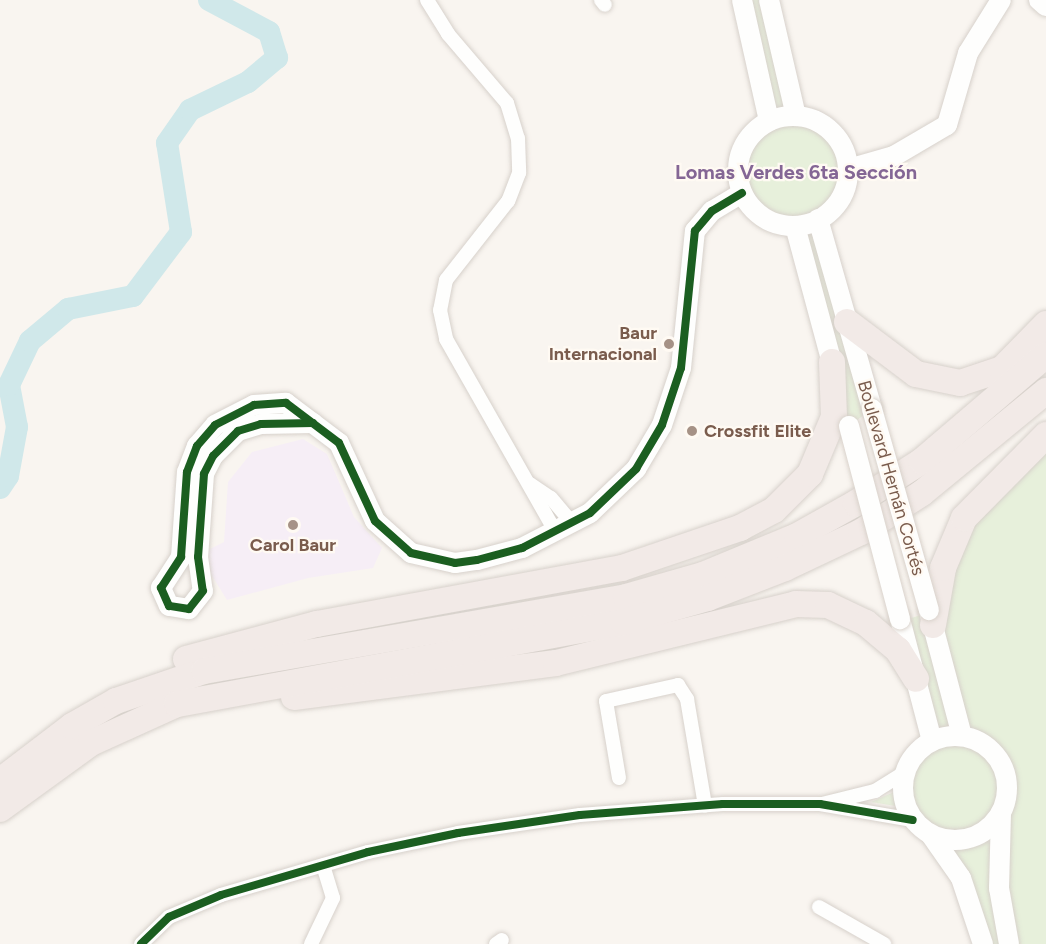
<!DOCTYPE html>
<html>
<head>
<meta charset="utf-8">
<style>
  body { margin:0 }
  #map { position:relative; width:1046px; height:944px; overflow:hidden; background:#f9f5f0; font-family:Figtree,sans-serif }
  div>[style] { position:absolute }
  .education>* { inset:0; background:#f6eef6 }
  .green>* { inset:0; background:#e7f0db }
  .round { border-radius:50% }
  .river>* { height:22px; margin:-11px; padding:0 11px; transform-origin:11px; border-radius:11px; background:#d0e8ea }
  .roads { filter:drop-shadow(0 0 2px #d7d1cb) drop-shadow(0 0 2px #d7d1cb) }
  .street>* { height:14px; margin:-7px; padding:0 7px; transform-origin:7px; border-radius:7px; background:#fefefd }
  .secondary>* { height:20px; margin:-10px; padding:0 10px; transform-origin:10px; border-radius:10px; background:#fefefd }
  .secondary>.ring { margin:-10px; padding:0; box-sizing:content-box; background:none; border:20px solid #fefefd; border-radius:50% }
  .highway>* { height:26px; margin:-13px; padding:0 13px; transform-origin:13px; border-radius:13px; background:#f2eae7 }
  .bridges { filter:drop-shadow(0 0 2px #d9d2cb) drop-shadow(0 0 2px #d9d2cb) }
  .secondary-bridge>* { height:20px; margin:-10px; padding:0 10px; transform-origin:10px; border-radius:10px; background:#fefefd }
  .cycleway>* { height:8px; margin:-4px; padding:0 4px; transform-origin:4px; border-radius:4px; background:#1b5e20 }
  .dots>* { width:16px; height:16px; translate:-50% -50%; box-sizing:border-box; border:3px solid #fffaf3; border-radius:50% }
  span { translate:-50% -50%; white-space:nowrap; text-align:center; line-height:1.15; -webkit-text-stroke:4.5px #fffaf3; paint-order:stroke }
  .poi-label { font-size:18px; color:#7a5c4d; font-weight:700 }
  .right { translate:-100% -50%; text-align:right }
  .left { translate:0 -50%; text-align:left }
  .street-label { font-size:18px; color:#7a5c4d }
  .neighbourhood-label { font-size:20px; color:#846695; font-weight:700 }
</style>
</head>
<body>
<div id="map">
  <div class="education">
    <div style="clip-path:polygon(303px 439px,327px 454px,354px 517px,382px 548px,373px 568px,308px 578px,227px 600px,206px 566px,206px 551px,224px 542px,228px 482px,252px 452px)"></div>
  </div>
  <div class="green">
    <div style="clip-path:polygon(742px 0,769px 0,795px 115px,777px 117px)"></div>
    <div class="round" style="left:741px;top:118px;width:104px;height:104px"></div>
    <div style="clip-path:polygon(818px 221px,872px 409px,849px 426px,796px 226px)"></div>
    <div style="clip-path:polygon(1046px 436px,1046px 944px,1009px 944px,1007px 771px,986px 744px,965px 737px,934px 625px,949px 551px)"></div>
    <div style="clip-path:polygon(924px 614px,956px 736px,941px 738px,905px 620px)"></div>
    <div style="clip-path:polygon(956px 741px,983px 749px,1001px 772px,1003px 802px,984px 828px,951px 836px,928px 828px,913px 809px,871px 802px,908px 786px,919px 759px,936px 746px)"></div>
    <div style="clip-path:polygon(996px 825px,1006px 944px,989px 944px,936px 838px,970px 841px)"></div>
  </div>
  <div class="river">
    <div style="left:0;top:488px;width:14px;rotate:-56deg"></div>
    <div style="left:8px;top:476px;width:50px;rotate:-79.6deg"></div>
    <div style="left:17px;top:427px;width:43px;rotate:-100.8deg"></div>
    <div style="left:9px;top:385px;width:49px;rotate:-64.5deg"></div>
    <div style="left:30px;top:341px;width:50px;rotate:-40.1deg"></div>
    <div style="left:68px;top:309px;width:66px;rotate:-11.3deg"></div>
    <div style="left:133px;top:296px;width:80px;rotate:-53.1deg"></div>
    <div style="left:181px;top:232px;width:90px;rotate:-98.9deg"></div>
    <div style="left:167px;top:143px;width:40px;rotate:-55.1deg"></div>
    <div style="left:190px;top:110px;width:64px;rotate:-25.8deg"></div>
    <div style="left:248px;top:82px;width:38px;rotate:-40deg"></div>
    <div style="left:277px;top:58px;width:27px;rotate:-107deg"></div>
    <div style="left:269px;top:32px;width:68px;rotate:-151.9deg"></div>
  </div>
  <div class="roads">
    <div class="street">
      <div style="left:427px;top:0;width:40px;rotate:58deg"></div>
      <div style="left:448px;top:34px;width:91px;rotate:49.5deg"></div>
      <div style="left:507px;top:103px;width:37px;rotate:73deg"></div>
      <div style="left:518px;top:138px;width:35px;rotate:88deg"></div>
      <div style="left:519px;top:173px;width:30px;rotate:111deg"></div>
      <div style="left:508px;top:201px;width:100px;rotate:128.1deg"></div>
      <div style="left:446px;top:280px;width:31px;rotate:101deg"></div>
      <div style="left:440px;top:310px;width:30px;rotate:78deg"></div>
      <div style="left:446px;top:339px;width:223px;rotate:60.4deg"></div>
      <div style="left:601px;top:0;width:6px;rotate:51deg"></div>
      <div style="left:530px;top:484px;width:25px;rotate:34deg"></div>
      <div style="left:551px;top:498px;width:34px;rotate:50deg"></div>
      <div style="left:619px;top:778px;width:78px;rotate:-99.6deg"></div>
      <div style="left:606px;top:701px;width:74px;rotate:-12.5deg"></div>
      <div style="left:678px;top:685px;width:17px;rotate:57deg"></div>
      <div style="left:687px;top:699px;width:108px;rotate:80.4deg"></div>
      <div style="left:822px;top:804px;width:55px;rotate:-13.8deg"></div>
      <div style="left:875px;top:791px;width:36px;rotate:-32deg"></div>
      <div style="left:819px;top:907px;width:75px;rotate:29.6deg"></div>
      <div style="left:141px;top:944px;width:39px;rotate:-44deg"></div>
      <div style="left:169px;top:917px;width:56px;rotate:-22.9deg"></div>
      <div style="left:221px;top:895px;width:153px;rotate:-16.3deg"></div>
      <div style="left:368px;top:852px;width:92px;rotate:-11.9deg"></div>
      <div style="left:458px;top:833px;width:123px;rotate:-8.4deg"></div>
      <div style="left:580px;top:815px;width:143px;rotate:-4.4deg"></div>
      <div style="left:723px;top:804px;width:97px"></div>
      <div style="left:820px;top:804px;width:94px;rotate:9.8deg"></div>
      <div style="left:311px;top:944px;width:51px;rotate:-64.4deg"></div>
      <div style="left:333px;top:898px;width:34px;rotate:-107deg"></div>
      <div style="left:496px;top:944px;width:7px;rotate:-34deg"></div>
    </div>
    <div class="secondary">
      <div style="left:742px;top:0;width:124px;rotate:77.4deg"></div>
      <div style="left:769px;top:0;width:119px;rotate:76.9deg"></div>
      <div style="left:1039px;top:0;width:9px;rotate:41deg"></div>
      <div class="ring" style="left:738px;top:116px;width:90px;height:90px"></div>
      <div style="left:848px;top:169px;width:48px;rotate:-15.8deg"></div>
      <div style="left:894px;top:156px;width:61px;rotate:-30.3deg"></div>
      <div style="left:947px;top:125px;width:75px;rotate:-73.7deg"></div>
      <div style="left:968px;top:53px;width:62px;rotate:-58.1deg"></div>
      <div style="left:818px;top:219px;width:198px;rotate:74.1deg"></div>
      <div style="left:795px;top:226px;width:153px;rotate:74.9deg"></div>
      <div style="left:313px;top:423px;width:52px;rotate:178.9deg"></div>
      <div style="left:261px;top:424px;width:24px;rotate:163deg"></div>
      <div style="left:238px;top:431px;width:35px;rotate:135deg"></div>
      <div style="left:213px;top:456px;width:20px;rotate:117deg"></div>
      <div style="left:204px;top:474px;width:83px;rotate:94.1deg"></div>
      <div style="left:198px;top:557px;width:34px;rotate:82deg"></div>
      <div style="left:203px;top:591px;width:23px;rotate:128deg"></div>
      <div style="left:189px;top:609px;width:20px;rotate:-171deg"></div>
      <div style="left:169px;top:606px;width:20px;rotate:-114deg"></div>
      <div style="left:161px;top:588px;width:37px;rotate:-57deg"></div>
      <div style="left:181px;top:557px;width:85px;rotate:-86deg"></div>
      <div style="left:187px;top:472px;width:28px;rotate:-69deg"></div>
      <div style="left:197px;top:446px;width:28px;rotate:-49deg"></div>
      <div style="left:215px;top:425px;width:44px;rotate:-27.1deg"></div>
      <div style="left:254px;top:405px;width:32px;rotate:-4deg"></div>
      <div style="left:286px;top:403px;width:66px;rotate:37deg"></div>
      <div style="left:339px;top:443px;width:86px;rotate:65.2deg"></div>
      <div style="left:375px;top:521px;width:48px;rotate:41.6deg"></div>
      <div style="left:411px;top:553px;width:45px;rotate:12.8deg"></div>
      <div style="left:455px;top:563px;width:22px;rotate:-8deg"></div>
      <div style="left:477px;top:560px;width:47px;rotate:-14.9deg"></div>
      <div style="left:522px;top:548px;width:76px;rotate:-27.2deg"></div>
      <div style="left:590px;top:513px;width:64px;rotate:-43.7deg"></div>
      <div style="left:636px;top:469px;width:51px;rotate:-59.4deg"></div>
      <div style="left:662px;top:425px;width:60px;rotate:-71.6deg"></div>
      <div style="left:681px;top:368px;width:138px;rotate:-84.2deg"></div>
      <div style="left:695px;top:231px;width:26px;rotate:-50deg"></div>
      <div style="left:712px;top:211px;width:35px;rotate:-31deg"></div>
      <div style="left:929px;top:611px;width:129px;rotate:75.2deg"></div>
      <div style="left:900px;top:619px;width:126px;rotate:75.3deg"></div>
      <div class="ring" style="left:903px;top:736px;width:84px;height:84px"></div>
      <div style="left:1001px;top:813px;width:75px;rotate:91.5deg"></div>
      <div style="left:999px;top:888px;width:57px;rotate:79.9deg"></div>
      <div style="left:931px;top:835px;width:52px;rotate:55.1deg"></div>
      <div style="left:961px;top:878px;width:70px;rotate:71.6deg"></div>
    </div>
    <div class="highway">
      <div style="left:847px;top:322px;width:86px;rotate:37deg"></div>
      <div style="left:916px;top:374px;width:45px;rotate:11.6deg"></div>
      <div style="left:960px;top:383px;width:44px;rotate:-18.4deg"></div>
      <div style="left:1002px;top:369px;width:63px;rotate:-45.6deg"></div>
      <div style="left:933px;top:625px;width:58px;rotate:-80deg"></div>
      <div style="left:943px;top:568px;width:54px;rotate:-67.2deg"></div>
      <div style="left:964px;top:518px;width:117px;rotate:-45.3deg"></div>
      <div style="left:186px;top:659px;width:136px;rotate:-15deg"></div>
      <div style="left:317px;top:624px;width:310px;rotate:-10.4deg"></div>
      <div style="left:622px;top:568px;width:125px;rotate:-18.7deg"></div>
      <div style="left:740px;top:528px;width:38px;rotate:-28deg"></div>
      <div style="left:774px;top:510px;width:51px;rotate:-45deg"></div>
      <div style="left:810px;top:474px;width:62px;rotate:-67.2deg"></div>
      <div style="left:834px;top:417px;width:55px;rotate:-92.1deg"></div>
      <div style="left:294px;top:697px;width:264px;rotate:-7.4deg"></div>
      <div style="left:556px;top:663px;width:247px;rotate:-13.8deg"></div>
      <div style="left:796px;top:604px;width:32px;rotate:2deg"></div>
      <div style="left:828px;top:605px;width:42px;rotate:25.3deg"></div>
      <div style="left:866px;top:623px;width:42px;rotate:40.2deg"></div>
      <div style="left:898px;top:650px;width:34px;rotate:58deg"></div>
      <div style="left:0;top:781px;width:91px;rotate:-37.4deg"></div>
      <div style="left:72px;top:726px;width:51px;rotate:-29.6deg"></div>
      <div style="left:116px;top:701px;width:93px;rotate:-18.8deg"></div>
      <div style="left:204px;top:671px;width:428px;rotate:-9.9deg"></div>
      <div style="left:626px;top:597px;width:80px;rotate:-15.9deg"></div>
      <div style="left:703px;top:575px;width:102px;rotate:-22.5deg"></div>
      <div style="left:797px;top:536px;width:68px;rotate:-29.2deg"></div>
      <div style="left:856px;top:503px;width:78px;rotate:-32.5deg"></div>
      <div style="left:922px;top:461px;width:163px;rotate:-40.5deg"></div>
      <div style="left:0;top:809px;width:112px;rotate:-36deg"></div>
      <div style="left:91px;top:743px;width:94px;rotate:-24.4deg"></div>
      <div style="left:177px;top:704px;width:453px;rotate:-10.4deg"></div>
      <div style="left:623px;top:622px;width:88px;rotate:-15.8deg"></div>
      <div style="left:708px;top:598px;width:83px;rotate:-21.3deg"></div>
      <div style="left:785px;top:568px;width:84px;rotate:-25.3deg"></div>
      <div style="left:861px;top:532px;width:72px;rotate:-32.6deg"></div>
      <div style="left:922px;top:493px;width:161px;rotate:-39.4deg"></div>
    </div>
  </div>
  <div class="bridges">
    <div class="secondary-bridge">
      <div style="left:872px;top:409px;width:209px;rotate:74.2deg"></div>
      <div style="left:849px;top:426px;width:200px;rotate:75.2deg"></div>
    </div>
  </div>
  <div class="cycleway">
    <div style="left:313px;top:423px;width:52px;rotate:178.9deg"></div>
    <div style="left:261px;top:424px;width:24px;rotate:163deg"></div>
    <div style="left:238px;top:431px;width:35px;rotate:135deg"></div>
    <div style="left:213px;top:456px;width:20px;rotate:117deg"></div>
    <div style="left:204px;top:474px;width:83px;rotate:94.1deg"></div>
    <div style="left:198px;top:557px;width:34px;rotate:82deg"></div>
    <div style="left:203px;top:591px;width:23px;rotate:128deg"></div>
    <div style="left:189px;top:609px;width:20px;rotate:-171deg"></div>
    <div style="left:169px;top:606px;width:20px;rotate:-114deg"></div>
    <div style="left:161px;top:588px;width:37px;rotate:-57deg"></div>
    <div style="left:181px;top:557px;width:85px;rotate:-86deg"></div>
    <div style="left:187px;top:472px;width:28px;rotate:-69deg"></div>
    <div style="left:197px;top:446px;width:28px;rotate:-49deg"></div>
    <div style="left:215px;top:425px;width:44px;rotate:-27.1deg"></div>
    <div style="left:254px;top:405px;width:32px;rotate:-4deg"></div>
    <div style="left:286px;top:403px;width:66px;rotate:37deg"></div>
    <div style="left:339px;top:443px;width:86px;rotate:65.2deg"></div>
    <div style="left:375px;top:521px;width:48px;rotate:41.6deg"></div>
    <div style="left:411px;top:553px;width:45px;rotate:12.8deg"></div>
    <div style="left:455px;top:563px;width:22px;rotate:-8deg"></div>
    <div style="left:477px;top:560px;width:47px;rotate:-14.9deg"></div>
    <div style="left:522px;top:548px;width:76px;rotate:-27.2deg"></div>
    <div style="left:590px;top:513px;width:64px;rotate:-43.7deg"></div>
    <div style="left:636px;top:469px;width:51px;rotate:-59.4deg"></div>
    <div style="left:662px;top:425px;width:60px;rotate:-71.6deg"></div>
    <div style="left:681px;top:368px;width:138px;rotate:-84.2deg"></div>
    <div style="left:695px;top:231px;width:26px;rotate:-50deg"></div>
    <div style="left:712px;top:211px;width:35px;rotate:-31deg"></div>
    <div style="left:141px;top:944px;width:39px;rotate:-44deg"></div>
    <div style="left:169px;top:917px;width:56px;rotate:-22.9deg"></div>
    <div style="left:221px;top:895px;width:153px;rotate:-16.3deg"></div>
    <div style="left:368px;top:852px;width:92px;rotate:-11.9deg"></div>
    <div style="left:458px;top:833px;width:123px;rotate:-8.4deg"></div>
    <div style="left:580px;top:815px;width:143px;rotate:-4.4deg"></div>
    <div style="left:723px;top:804px;width:97px"></div>
    <div style="left:820px;top:804px;width:94px;rotate:9.8deg"></div>
  </div>
  <div class="dots">
    <div style="left:669px;top:344px;background:#a69286"></div>
    <div style="left:692px;top:431px;background:#a69286"></div>
    <div style="left:293px;top:525px;background:#a69286"></div>
  </div>
  <div class="poi-label">
    <span class="right" style="left:657px;top:344px">Baur<br>Internacional</span>
    <span class="left" style="left:704px;top:431px">Crossfit Elite</span>
    <span style="left:293px;top:545px">Carol Baur</span>
  </div>
  <div class="street-label">
    <span style="left:891px;top:478px;rotate:74deg">Boulevard Hernán Cortés</span>
  </div>
  <div class="neighbourhood-label">
    <span style="left:796px;top:172px">Lomas Verdes 6ta Sección</span>
  </div>
</div>
</body>
</html>
